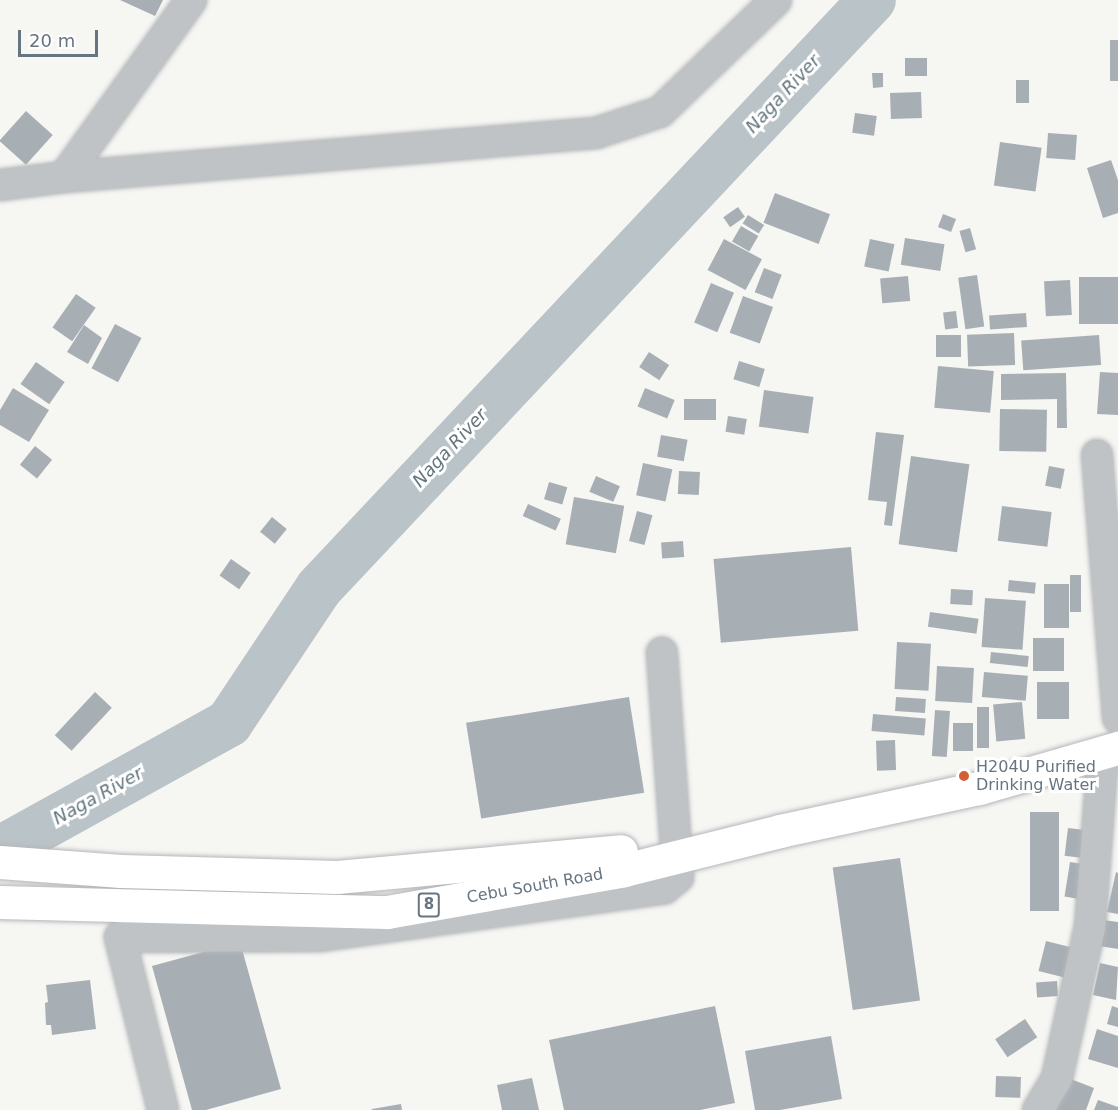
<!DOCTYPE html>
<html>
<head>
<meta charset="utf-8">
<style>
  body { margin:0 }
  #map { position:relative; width:1118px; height:1110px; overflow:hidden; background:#f6f6f3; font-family:"DejaVu Sans",sans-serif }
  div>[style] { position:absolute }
  .river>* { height:48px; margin:-24px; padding:0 24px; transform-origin:24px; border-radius:24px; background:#bac3c8 }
  .building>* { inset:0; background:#a8afb4; transform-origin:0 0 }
  .roads { filter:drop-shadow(0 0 2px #b4b7ba) drop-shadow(0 0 2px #b4b7ba) }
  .minor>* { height:30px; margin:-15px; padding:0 15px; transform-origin:15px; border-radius:15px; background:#bfc3c6 }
  .highway>* { height:33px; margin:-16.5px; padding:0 16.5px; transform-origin:16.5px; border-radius:16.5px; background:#fff }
  .dots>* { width:16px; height:16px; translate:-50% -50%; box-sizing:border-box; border:3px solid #fff; border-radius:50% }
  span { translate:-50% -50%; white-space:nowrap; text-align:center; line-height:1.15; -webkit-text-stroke:6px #fff; paint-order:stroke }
  .shield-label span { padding:2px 4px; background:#fff; border:2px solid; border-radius:4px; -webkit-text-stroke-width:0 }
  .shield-label { font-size:15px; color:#677581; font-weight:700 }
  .poi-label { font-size:16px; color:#677581 }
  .left { translate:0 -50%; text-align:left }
  .street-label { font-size:16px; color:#677581 }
  .water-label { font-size:18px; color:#63767e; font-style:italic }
  .scale { position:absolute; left:18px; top:30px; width:80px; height:27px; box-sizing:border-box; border:3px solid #677581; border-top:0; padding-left:8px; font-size:18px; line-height:21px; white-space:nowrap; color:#677581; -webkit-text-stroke:4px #fff; paint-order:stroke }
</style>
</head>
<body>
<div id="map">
  <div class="river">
    <div style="left:0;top:850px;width:262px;rotate:-29deg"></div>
    <div style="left:229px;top:723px;width:162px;rotate:-56.3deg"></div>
    <div style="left:319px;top:588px;width:807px;rotate:-46.76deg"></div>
  </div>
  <div class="building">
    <div style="clip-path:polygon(120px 0,163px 0,155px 16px)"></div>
    <div style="left:1110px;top:40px;width:8px;height:41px"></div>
    <div style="left:905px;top:58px;width:22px;height:18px"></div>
    <div style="clip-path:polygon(872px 73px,883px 73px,883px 87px,873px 88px)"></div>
    <div style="left:1016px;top:80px;width:13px;height:23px"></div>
    <div style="left:921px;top:92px;width:26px;height:31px;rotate:88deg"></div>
    <div style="left:26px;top:111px;width:36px;height:40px;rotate:42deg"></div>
    <div style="left:855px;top:113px;width:22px;height:20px;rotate:8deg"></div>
    <div style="left:1048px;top:133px;width:29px;height:25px;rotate:4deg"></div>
    <div style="left:1000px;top:142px;width:42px;height:44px;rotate:8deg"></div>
    <div style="clip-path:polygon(1111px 160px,1118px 180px,1118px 213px,1103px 218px,1087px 168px)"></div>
    <div style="left:775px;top:193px;width:59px;height:32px;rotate:21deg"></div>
    <div style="left:738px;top:207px;width:12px;height:18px;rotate:55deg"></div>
    <div style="left:943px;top:214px;width:14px;height:14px;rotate:21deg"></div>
    <div style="left:748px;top:215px;width:19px;height:10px;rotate:32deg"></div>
    <div style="left:741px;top:226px;width:20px;height:18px;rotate:30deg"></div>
    <div style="left:970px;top:228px;width:22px;height:11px;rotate:74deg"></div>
    <div style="left:905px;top:238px;width:40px;height:27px;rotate:9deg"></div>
    <div style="left:724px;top:239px;width:43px;height:35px;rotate:28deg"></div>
    <div style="left:870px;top:239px;width:25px;height:28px;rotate:12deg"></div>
    <div style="left:764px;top:268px;width:19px;height:26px;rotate:21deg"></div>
    <div style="left:977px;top:275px;width:52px;height:19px;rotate:82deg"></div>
    <div style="left:908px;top:276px;width:25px;height:28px;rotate:85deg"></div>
    <div style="left:1118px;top:277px;width:47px;height:39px;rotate:90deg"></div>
    <div style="left:1070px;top:280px;width:35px;height:26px;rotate:87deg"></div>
    <div style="left:711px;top:283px;width:25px;height:43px;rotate:23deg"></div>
    <div style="left:76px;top:294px;width:24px;height:41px;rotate:35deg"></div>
    <div style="left:743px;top:296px;width:32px;height:39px;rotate:20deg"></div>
    <div style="left:956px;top:311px;width:17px;height:13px;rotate:83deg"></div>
    <div style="left:1026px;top:313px;width:14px;height:37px;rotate:86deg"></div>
    <div style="left:115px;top:324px;width:30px;height:50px;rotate:28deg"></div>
    <div style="clip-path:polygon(84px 325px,102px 338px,88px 364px,67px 352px)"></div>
    <div style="left:1014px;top:333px;width:32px;height:47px;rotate:88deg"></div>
    <div style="left:961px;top:335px;width:22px;height:25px;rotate:90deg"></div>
    <div style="left:1099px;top:335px;width:30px;height:78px;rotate:86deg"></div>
    <div style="left:649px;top:352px;width:24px;height:18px;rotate:33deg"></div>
    <div style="left:739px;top:361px;width:27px;height:19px;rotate:17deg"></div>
    <div style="left:36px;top:362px;width:35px;height:27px;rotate:35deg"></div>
    <div style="left:938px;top:366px;width:56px;height:42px;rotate:5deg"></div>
    <div style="clip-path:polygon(1100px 372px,1118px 373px,1118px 415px,1097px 414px)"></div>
    <div style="clip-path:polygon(1066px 373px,1067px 428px,1057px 428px,1057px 399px,1001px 400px,1001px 374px)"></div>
    <div style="clip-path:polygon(13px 388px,49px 410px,29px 442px,0 425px,0 410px)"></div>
    <div style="left:645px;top:388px;width:32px;height:20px;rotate:22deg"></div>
    <div style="left:764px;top:390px;width:50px;height:37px;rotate:8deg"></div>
    <div style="left:716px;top:399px;width:21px;height:32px;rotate:90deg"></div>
    <div style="left:1000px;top:409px;width:47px;height:42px;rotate:1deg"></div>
    <div style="left:728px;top:416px;width:19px;height:16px;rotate:9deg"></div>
    <div style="clip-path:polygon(876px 432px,904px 435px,892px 526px,884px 525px,887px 502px,868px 500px)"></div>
    <div style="left:661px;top:435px;width:27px;height:22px;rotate:10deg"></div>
    <div style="left:35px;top:446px;width:22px;height:24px;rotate:39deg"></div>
    <div style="left:911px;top:456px;width:59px;height:89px;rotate:8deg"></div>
    <div style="left:643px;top:463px;width:30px;height:33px;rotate:12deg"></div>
    <div style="left:1049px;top:466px;width:16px;height:20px;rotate:11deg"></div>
    <div style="left:679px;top:471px;width:21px;height:23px;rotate:3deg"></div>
    <div style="left:596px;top:476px;width:26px;height:17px;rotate:23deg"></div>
    <div style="left:549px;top:482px;width:19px;height:18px;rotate:16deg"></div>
    <div style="left:574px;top:497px;width:51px;height:48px;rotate:10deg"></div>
    <div style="left:528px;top:504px;width:36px;height:13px;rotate:24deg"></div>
    <div style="left:1002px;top:506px;width:50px;height:35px;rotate:7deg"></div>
    <div style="left:637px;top:511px;width:16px;height:31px;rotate:15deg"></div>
    <div style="left:272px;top:517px;width:19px;height:19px;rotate:39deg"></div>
    <div style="left:683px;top:541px;width:16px;height:22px;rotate:86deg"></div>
    <div style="left:851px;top:547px;width:84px;height:138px;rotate:85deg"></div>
    <div style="left:231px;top:559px;width:24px;height:20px;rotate:35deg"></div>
    <div style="left:1070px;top:575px;width:11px;height:37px"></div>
    <div style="left:1009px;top:580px;width:27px;height:11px;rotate:6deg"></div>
    <div style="left:1044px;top:584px;width:25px;height:44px"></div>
    <div style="left:951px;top:589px;width:22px;height:15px;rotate:3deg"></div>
    <div style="left:985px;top:598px;width:41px;height:49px;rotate:4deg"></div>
    <div style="left:930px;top:612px;width:49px;height:15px;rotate:8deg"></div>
    <div style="left:1033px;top:638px;width:31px;height:33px"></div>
    <div style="left:897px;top:642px;width:34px;height:47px;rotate:3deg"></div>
    <div style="left:991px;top:652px;width:38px;height:11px;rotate:6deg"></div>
    <div style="left:937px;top:666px;width:37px;height:35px;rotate:3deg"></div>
    <div style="left:984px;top:672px;width:44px;height:25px;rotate:5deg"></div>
    <div style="left:1037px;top:682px;width:32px;height:37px"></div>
    <div style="left:95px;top:692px;width:23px;height:59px;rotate:43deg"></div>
    <div style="left:629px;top:697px;width:97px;height:165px;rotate:81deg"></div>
    <div style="left:896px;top:697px;width:30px;height:14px;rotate:4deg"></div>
    <div style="left:1022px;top:702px;width:37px;height:29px;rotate:85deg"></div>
    <div style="left:977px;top:707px;width:12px;height:41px"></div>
    <div style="left:935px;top:710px;width:15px;height:46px;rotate:4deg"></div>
    <div style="left:873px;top:714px;width:53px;height:17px;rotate:5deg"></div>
    <div style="left:953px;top:723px;width:20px;height:28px"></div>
    <div style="left:895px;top:740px;width:30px;height:19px;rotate:88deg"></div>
    <div style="left:1030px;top:812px;width:29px;height:99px"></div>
    <div style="left:1068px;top:828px;width:25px;height:28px;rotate:7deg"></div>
    <div style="left:900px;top:858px;width:144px;height:68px;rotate:82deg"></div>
    <div style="left:1070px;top:862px;width:18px;height:35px;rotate:9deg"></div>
    <div style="clip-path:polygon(1116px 872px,1118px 873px,1118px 914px,1107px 912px)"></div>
    <div style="clip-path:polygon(1103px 920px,1118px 922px,1118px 949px,1099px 946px)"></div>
    <div style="left:1046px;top:941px;width:38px;height:31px;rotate:14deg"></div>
    <div style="clip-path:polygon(240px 942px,281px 1089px,206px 1110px,192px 1110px,152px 966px)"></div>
    <div style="clip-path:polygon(1100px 963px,1118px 967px,1116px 1000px,1093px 995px)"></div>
    <div style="clip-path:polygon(90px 980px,96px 1029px,52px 1035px,51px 1025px,46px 1025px,45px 1003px,48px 1002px,46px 985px)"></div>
    <div style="left:1057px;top:981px;width:15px;height:21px;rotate:86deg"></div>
    <div style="clip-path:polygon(715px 1006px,735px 1103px,700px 1110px,564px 1110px,549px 1040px)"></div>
    <div style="clip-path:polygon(1112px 1006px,1118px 1008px,1118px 1027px,1107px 1024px)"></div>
    <div style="left:1025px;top:1019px;width:22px;height:36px;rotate:56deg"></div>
    <div style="clip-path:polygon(1097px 1029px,1118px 1036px,1118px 1068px,1088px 1059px)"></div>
    <div style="clip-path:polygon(831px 1036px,842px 1099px,780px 1110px,755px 1110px,745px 1051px)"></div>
    <div style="left:996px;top:1076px;width:25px;height:21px;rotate:2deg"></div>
    <div style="clip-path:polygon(532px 1078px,539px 1110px,502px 1110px,497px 1085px)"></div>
    <div style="clip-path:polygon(1068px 1078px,1094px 1088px,1086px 1110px,1056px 1110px)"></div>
    <div style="clip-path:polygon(1098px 1100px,1118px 1107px,1118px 1110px,1094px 1110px)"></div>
    <div style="clip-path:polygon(401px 1104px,402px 1110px,372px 1110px,372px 1109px)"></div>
  </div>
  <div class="roads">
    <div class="minor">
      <div style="left:64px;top:177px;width:534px;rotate:-4.73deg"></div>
      <div style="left:596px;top:133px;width:67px;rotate:-18.2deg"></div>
      <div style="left:660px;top:112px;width:161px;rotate:-44deg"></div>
      <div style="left:0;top:185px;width:64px;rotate:-7.1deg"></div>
      <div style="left:64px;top:177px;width:218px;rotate:-54.3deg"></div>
      <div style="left:1097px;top:455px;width:264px;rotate:85.4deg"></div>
      <div style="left:163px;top:1110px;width:178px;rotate:-104deg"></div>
      <div style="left:120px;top:937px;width:201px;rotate:-0.3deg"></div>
      <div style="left:321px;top:936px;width:347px;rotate:-7.9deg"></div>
      <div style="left:665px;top:888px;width:17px;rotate:-40deg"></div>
      <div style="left:678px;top:877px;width:225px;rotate:-94.1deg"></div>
      <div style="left:1038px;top:1110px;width:37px;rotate:-59deg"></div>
      <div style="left:1057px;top:1078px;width:155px;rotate:-77.7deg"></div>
      <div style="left:1090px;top:927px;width:174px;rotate:-85.7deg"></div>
    </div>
    <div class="highway">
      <div style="left:0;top:862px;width:121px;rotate:4.3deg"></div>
      <div style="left:121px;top:871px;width:216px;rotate:1.6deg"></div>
      <div style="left:337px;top:877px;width:285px;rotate:-5.2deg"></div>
      <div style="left:0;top:902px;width:387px;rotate:1.5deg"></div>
      <div style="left:387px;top:912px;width:241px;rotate:-10deg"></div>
      <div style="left:624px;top:870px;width:161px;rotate:-14deg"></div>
      <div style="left:780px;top:831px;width:204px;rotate:-12.2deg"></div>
      <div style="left:979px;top:788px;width:145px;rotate:-16.1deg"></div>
    </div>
  </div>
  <div class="dots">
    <div style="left:964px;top:776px;background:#d45f35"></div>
  </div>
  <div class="shield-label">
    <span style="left:429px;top:905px">8</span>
  </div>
  <div class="poi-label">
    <span class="left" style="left:976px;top:776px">H204U Purified<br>Drinking Water</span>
  </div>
  <div class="street-label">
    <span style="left:535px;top:886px;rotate:-10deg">Cebu South Road</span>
  </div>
  <div class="water-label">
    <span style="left:783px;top:94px;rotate:-47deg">Naga River</span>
    <span style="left:450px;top:448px;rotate:-47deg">Naga River</span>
    <span style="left:98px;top:796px;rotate:-29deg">Naga River</span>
  </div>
  <div class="scale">20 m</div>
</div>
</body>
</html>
